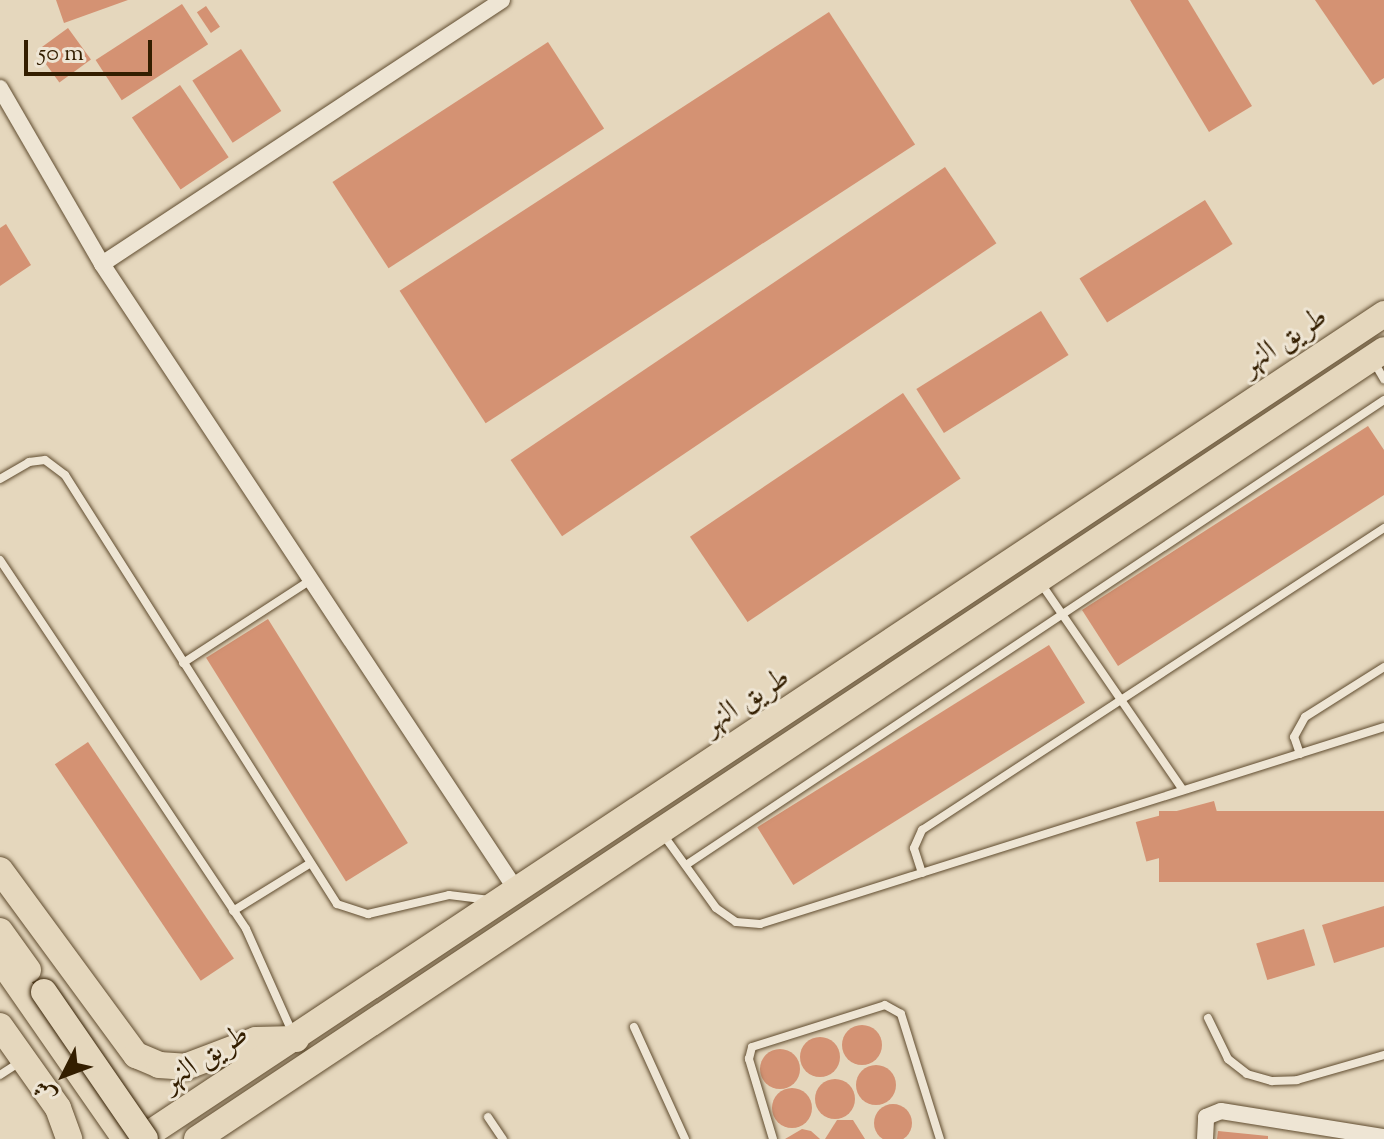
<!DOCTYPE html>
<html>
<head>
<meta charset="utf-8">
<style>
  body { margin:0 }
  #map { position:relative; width:1384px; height:1139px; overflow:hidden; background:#e5d7bd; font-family:"Sorts Mill Goudy",Amiri,serif }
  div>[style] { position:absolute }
  .building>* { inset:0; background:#d49273; transform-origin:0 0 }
  .round { border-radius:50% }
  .roads { filter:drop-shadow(0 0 2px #604c2f) drop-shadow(0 0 2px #604c2f) }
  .lane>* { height:8px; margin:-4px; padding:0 4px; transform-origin:4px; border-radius:4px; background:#eee5d4 }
  .street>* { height:16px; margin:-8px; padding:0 8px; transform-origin:8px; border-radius:8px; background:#eee5d4 }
  .primary>* { height:26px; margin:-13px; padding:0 13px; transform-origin:13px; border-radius:13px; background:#e5d7bd }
  .bridges { filter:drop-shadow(0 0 2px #331e00) drop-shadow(0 0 2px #331e00) }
  .primary-bridge>* { height:26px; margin:-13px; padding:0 13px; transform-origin:13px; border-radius:13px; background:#e5d7bd }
  span { translate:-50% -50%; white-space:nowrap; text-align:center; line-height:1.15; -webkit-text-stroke:6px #eee5d4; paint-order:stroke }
  .street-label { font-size:30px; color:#331e00 }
  .north { position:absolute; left:24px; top:1035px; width:80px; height:80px; -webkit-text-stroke:6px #eee5d4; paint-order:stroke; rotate:228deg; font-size:22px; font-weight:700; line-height:32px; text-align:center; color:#331e00 }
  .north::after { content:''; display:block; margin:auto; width:28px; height:36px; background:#331e00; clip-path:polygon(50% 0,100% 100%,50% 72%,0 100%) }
  .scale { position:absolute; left:24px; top:40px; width:128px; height:36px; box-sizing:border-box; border:4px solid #331e00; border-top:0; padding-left:10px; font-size:24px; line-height:28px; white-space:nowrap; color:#331e00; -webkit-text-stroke:6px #eee5d4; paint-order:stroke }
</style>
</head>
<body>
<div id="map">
  <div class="building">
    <div style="clip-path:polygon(56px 0,128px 0,64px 23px)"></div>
    <div style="clip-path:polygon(1130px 0,1188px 0,1252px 106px,1209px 132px)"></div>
    <div style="clip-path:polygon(1315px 0,1384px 0,1384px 78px,1373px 85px)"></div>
    <div style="left:182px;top:4px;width:48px;height:103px;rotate:57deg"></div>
    <div style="left:206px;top:6px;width:25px;height:11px;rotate:56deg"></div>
    <div style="left:829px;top:12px;width:158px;height:512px;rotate:57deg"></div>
    <div style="left:68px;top:28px;width:39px;height:39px;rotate:54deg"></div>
    <div style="left:548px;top:42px;width:103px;height:257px;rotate:57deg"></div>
    <div style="left:241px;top:49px;width:74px;height:58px;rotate:57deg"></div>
    <div style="left:180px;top:85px;width:87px;height:58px;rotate:56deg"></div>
    <div style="left:945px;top:167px;width:92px;height:524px;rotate:56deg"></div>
    <div style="left:1205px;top:200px;width:52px;height:148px;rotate:58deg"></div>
    <div style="clip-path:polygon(6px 224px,31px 265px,0 286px,0 228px)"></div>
    <div style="left:1041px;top:311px;width:52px;height:147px;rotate:58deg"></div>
    <div style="left:903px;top:393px;width:103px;height:257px;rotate:56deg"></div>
    <div style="clip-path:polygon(1368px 426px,1384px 450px,1384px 495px,1118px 666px,1082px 610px)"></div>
    <div style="left:268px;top:619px;width:264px;height:73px;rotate:58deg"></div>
    <div style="left:1049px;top:645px;width:68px;height:344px;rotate:58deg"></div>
    <div style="left:88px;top:742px;width:261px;height:40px;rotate:56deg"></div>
    <div style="left:1214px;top:801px;width:41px;height:81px;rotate:75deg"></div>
    <div style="left:1384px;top:811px;width:71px;height:225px;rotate:90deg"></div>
    <div style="clip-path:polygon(1384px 906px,1384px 947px,1334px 963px,1322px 925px)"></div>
    <div style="left:1304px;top:929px;width:38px;height:50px;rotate:73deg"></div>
    <div class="round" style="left:842px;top:1025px;width:40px;height:40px"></div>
    <div class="round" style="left:800px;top:1037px;width:40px;height:40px"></div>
    <div class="round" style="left:760px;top:1049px;width:40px;height:40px"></div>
    <div class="round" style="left:856px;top:1065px;width:40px;height:40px"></div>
    <div class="round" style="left:815px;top:1079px;width:40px;height:40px"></div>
    <div class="round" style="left:772px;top:1088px;width:40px;height:40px"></div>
    <div class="round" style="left:874px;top:1104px;width:38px;height:38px"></div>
    <div style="clip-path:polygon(837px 1120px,853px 1120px,865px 1139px,825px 1139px)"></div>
    <div style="clip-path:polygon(802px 1129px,811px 1131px,820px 1139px,785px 1139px)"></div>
    <div style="clip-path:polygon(1218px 1131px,1268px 1136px,1268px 1139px,1217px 1139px)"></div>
  </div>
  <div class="roads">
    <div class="lane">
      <div style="left:1374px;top:362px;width:20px;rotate:60deg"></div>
      <div style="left:0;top:479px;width:34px;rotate:-30deg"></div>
      <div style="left:29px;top:462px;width:16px;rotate:-7deg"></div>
      <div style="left:45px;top:460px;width:25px;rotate:37deg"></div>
      <div style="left:65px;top:475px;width:508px;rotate:57.62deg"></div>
      <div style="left:337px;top:904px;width:33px;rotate:18deg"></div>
      <div style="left:368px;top:914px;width:83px;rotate:-13.2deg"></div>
      <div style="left:449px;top:895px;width:39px;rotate:7deg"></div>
      <div style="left:0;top:560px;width:443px;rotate:56.3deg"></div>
      <div style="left:246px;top:929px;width:115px;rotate:65.9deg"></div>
      <div style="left:1040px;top:582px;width:252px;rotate:55.5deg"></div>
      <div style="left:183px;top:663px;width:153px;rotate:-33deg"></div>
      <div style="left:1300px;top:754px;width:18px;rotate:-109deg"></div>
      <div style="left:1294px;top:737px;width:23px;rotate:-61deg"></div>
      <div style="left:1305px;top:717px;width:93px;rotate:-32.3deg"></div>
      <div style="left:662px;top:833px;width:92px;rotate:54.2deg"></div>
      <div style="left:716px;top:908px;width:24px;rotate:35deg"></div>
      <div style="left:736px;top:922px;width:24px;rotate:5deg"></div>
      <div style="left:760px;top:924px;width:654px;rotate:-17.52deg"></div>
      <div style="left:686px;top:865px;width:839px;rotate:-33.67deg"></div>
      <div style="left:922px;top:873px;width:26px;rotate:-108deg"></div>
      <div style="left:914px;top:848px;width:20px;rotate:-66deg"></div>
      <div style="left:922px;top:830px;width:552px;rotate:-33.17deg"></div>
      <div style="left:233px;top:911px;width:89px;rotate:-31.7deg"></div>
      <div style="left:1208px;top:1018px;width:46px;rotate:64deg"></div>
      <div style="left:1228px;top:1059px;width:24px;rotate:38deg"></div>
      <div style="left:1247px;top:1074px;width:26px;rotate:16deg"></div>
      <div style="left:1272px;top:1081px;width:25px;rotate:-2deg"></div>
      <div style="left:1297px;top:1080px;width:91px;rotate:-16deg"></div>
      <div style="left:634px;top:1027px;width:123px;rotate:65.5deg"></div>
      <div style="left:0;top:1075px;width:24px;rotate:-33deg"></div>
      <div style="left:488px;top:1117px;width:27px;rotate:56deg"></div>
      <div style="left:773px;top:1139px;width:84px;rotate:-106.7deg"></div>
      <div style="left:749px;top:1059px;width:12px;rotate:-76deg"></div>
      <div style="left:752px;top:1047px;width:139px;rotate:-17.5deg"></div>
      <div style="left:885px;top:1005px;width:18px;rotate:29deg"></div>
      <div style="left:901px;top:1014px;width:131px;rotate:72.7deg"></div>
    </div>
    <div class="street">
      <div style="left:0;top:88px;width:203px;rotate:59.9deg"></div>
      <div style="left:102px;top:264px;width:752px;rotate:56.5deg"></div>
      <div style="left:102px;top:264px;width:479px;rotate:-33.4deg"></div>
      <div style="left:1205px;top:1139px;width:22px;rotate:-87deg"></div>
      <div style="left:1206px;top:1117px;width:16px;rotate:-22deg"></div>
      <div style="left:1221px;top:1111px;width:165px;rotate:9.1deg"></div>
    </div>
    <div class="primary">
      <div style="left:0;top:870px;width:230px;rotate:53.7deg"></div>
      <div style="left:136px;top:1055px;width:25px;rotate:23deg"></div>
      <div style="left:159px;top:1065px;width:26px;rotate:4deg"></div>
      <div style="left:185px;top:1067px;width:76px;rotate:-20.8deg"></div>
      <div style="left:256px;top:1040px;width:40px;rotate:-1.4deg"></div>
      <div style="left:0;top:931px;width:48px;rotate:54.3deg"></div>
      <div style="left:0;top:959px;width:219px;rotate:55.2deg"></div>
      <div style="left:0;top:1026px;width:100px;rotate:54.7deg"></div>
      <div style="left:58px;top:1108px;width:33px;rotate:70deg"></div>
      <div style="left:141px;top:1139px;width:1492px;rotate:-33.57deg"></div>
      <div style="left:197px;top:1139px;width:1425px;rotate:-33.61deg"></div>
    </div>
  </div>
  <div class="bridges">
    <div class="primary-bridge">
      <div style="left:44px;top:992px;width:178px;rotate:55.5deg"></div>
    </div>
  </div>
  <div class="street-label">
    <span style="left:1285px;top:342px;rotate:-34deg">طريق النهر</span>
    <span style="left:747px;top:702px;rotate:-33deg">طريق النهر</span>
    <span style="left:206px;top:1059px;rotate:-33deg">طريق النهر</span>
  </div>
  <div class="north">ش</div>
  <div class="scale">50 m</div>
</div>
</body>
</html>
